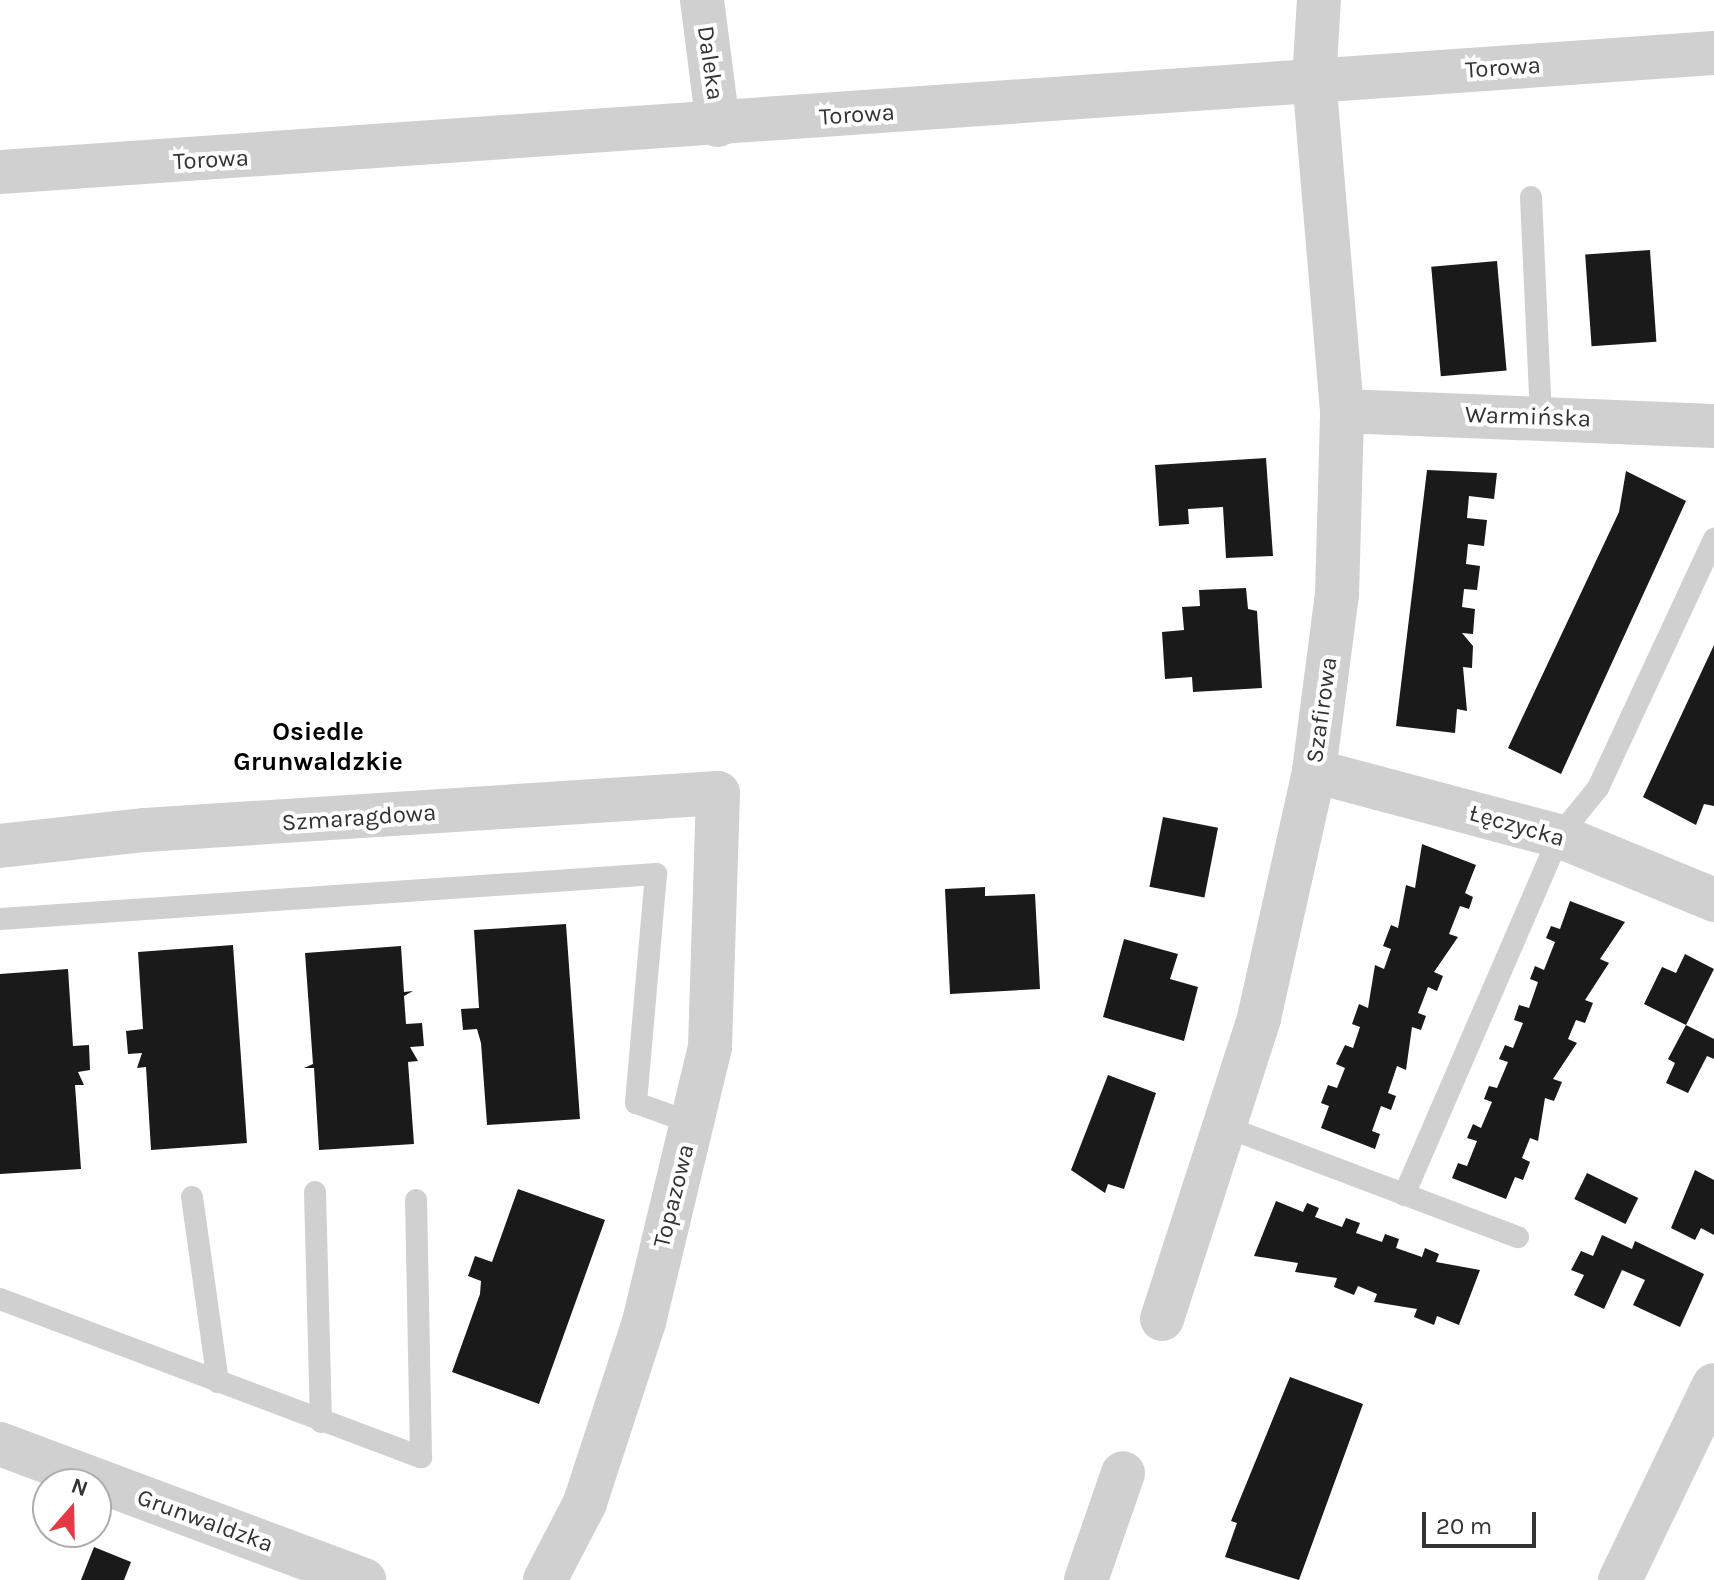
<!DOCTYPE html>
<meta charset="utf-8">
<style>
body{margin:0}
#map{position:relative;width:1714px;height:1580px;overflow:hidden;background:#fff;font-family:Karla,sans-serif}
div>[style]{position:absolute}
.building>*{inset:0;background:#1a1a1a;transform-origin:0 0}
.service>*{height:22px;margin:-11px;padding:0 11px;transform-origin:11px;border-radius:11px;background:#d0d0d0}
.minor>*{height:44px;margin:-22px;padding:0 22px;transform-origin:22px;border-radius:22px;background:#d0d0d0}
.tertiary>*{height:44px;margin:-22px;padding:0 22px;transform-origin:22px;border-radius:22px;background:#d0d0d0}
span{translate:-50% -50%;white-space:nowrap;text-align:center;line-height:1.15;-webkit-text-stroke:8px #fff;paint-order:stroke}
.street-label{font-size:24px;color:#333}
.neighbourhood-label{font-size:26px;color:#000;font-weight:700}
.north{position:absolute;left:32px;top:1468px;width:80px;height:80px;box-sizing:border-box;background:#fff;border:2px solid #adadad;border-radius:50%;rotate:20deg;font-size:22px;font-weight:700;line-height:32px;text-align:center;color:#333}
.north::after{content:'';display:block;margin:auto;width:28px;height:36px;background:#e63946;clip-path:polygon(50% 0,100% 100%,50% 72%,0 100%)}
.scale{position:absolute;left:1422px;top:1512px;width:114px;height:36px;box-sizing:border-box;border:4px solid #333;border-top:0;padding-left:10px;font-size:24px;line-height:28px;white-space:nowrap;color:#333;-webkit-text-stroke:6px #fff;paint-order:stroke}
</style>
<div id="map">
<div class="building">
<i style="left:1650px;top:250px;width:92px;height:65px;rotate:86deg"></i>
<i style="left:1497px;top:261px;width:110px;height:66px;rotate:85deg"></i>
<i style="clip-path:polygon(1266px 458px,1273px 556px,1226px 558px,1223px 507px,1188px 509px,1189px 524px,1159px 526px,1155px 465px)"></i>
<i style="clip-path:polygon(1427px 470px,1497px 473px,1494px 499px,1469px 496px,1467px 518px,1487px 520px,1484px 546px,1468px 544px,1466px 564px,1480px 566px,1477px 590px,1464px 589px,1462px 607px,1475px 609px,1473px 634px,1462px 633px,1473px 646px,1472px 668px,1463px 667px,1467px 711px,1457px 709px,1455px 733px,1396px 726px)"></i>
<i style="clip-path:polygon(1626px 471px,1686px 501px,1561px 774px,1508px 748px,1619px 512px)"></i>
<i style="clip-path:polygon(1246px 588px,1248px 609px,1257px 611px,1262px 688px,1193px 692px,1192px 677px,1165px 679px,1162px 632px,1184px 630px,1182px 607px,1200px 606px,1199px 590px)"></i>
<i style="clip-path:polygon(1714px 645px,1714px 806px,1704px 804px,1696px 825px,1643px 797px)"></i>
<i style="left:1163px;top:817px;width:56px;height:71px;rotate:11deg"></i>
<i style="clip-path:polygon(1422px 844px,1476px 865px,1465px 893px,1473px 897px,1469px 909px,1460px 906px,1449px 934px,1458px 937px,1434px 972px,1443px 976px,1437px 991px,1428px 987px,1418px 1013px,1426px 1016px,1421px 1030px,1412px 1027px,1406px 1070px,1397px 1066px,1388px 1093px,1396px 1096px,1391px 1110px,1381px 1106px,1372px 1131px,1380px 1134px,1375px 1149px,1321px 1128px,1329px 1106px,1321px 1103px,1328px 1085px,1337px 1088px,1345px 1068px,1336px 1064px,1345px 1045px,1353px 1048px,1360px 1027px,1352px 1024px,1359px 1004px,1368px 1008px,1375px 965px,1384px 969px,1391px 949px,1383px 946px,1391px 925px,1398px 928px,1406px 885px,1415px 888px)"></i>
<i style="clip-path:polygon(985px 887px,985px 896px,1035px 894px,1040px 989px,950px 994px,945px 889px)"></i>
<i style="clip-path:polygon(1570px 901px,1625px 922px,1600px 959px,1609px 963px,1585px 1000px,1593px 1003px,1585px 1023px,1576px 1020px,1568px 1039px,1577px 1043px,1553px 1079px,1562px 1082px,1554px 1101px,1545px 1098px,1538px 1141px,1530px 1138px,1522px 1158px,1530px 1162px,1523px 1180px,1515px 1177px,1506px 1199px,1452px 1178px,1458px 1163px,1467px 1166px,1477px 1141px,1467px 1138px,1473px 1124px,1481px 1128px,1492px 1102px,1484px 1099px,1489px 1086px,1497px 1088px,1508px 1062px,1499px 1059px,1505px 1045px,1513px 1048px,1523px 1023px,1514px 1020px,1519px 1005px,1529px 1008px,1538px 982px,1530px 979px,1535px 966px,1544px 970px,1555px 942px,1546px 938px,1551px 926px,1560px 929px)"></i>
<i style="clip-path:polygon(566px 924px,580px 1119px,487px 1125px,481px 1043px,477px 1029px,463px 1030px,461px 1009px,479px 1008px,474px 930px)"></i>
<i style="clip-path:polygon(1124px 939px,1178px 954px,1170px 979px,1198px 987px,1184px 1041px,1103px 1017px)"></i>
<i style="clip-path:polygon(233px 945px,247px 1143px,151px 1150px,146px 1067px,137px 1068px,142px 1053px,128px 1054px,126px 1031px,143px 1029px,138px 952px)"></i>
<i style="clip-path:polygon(401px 946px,404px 992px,413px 991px,404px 996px,406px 1024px,422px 1023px,424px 1046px,410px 1047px,418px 1061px,408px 1062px,414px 1144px,319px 1150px,314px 1068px,304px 1068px,313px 1064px,305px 953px)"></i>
<i style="clip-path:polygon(1685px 954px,1714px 969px,1686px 1025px,1644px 1004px,1662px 967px,1676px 973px)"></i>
<i style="clip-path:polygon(68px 969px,73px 1046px,89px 1045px,90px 1070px,78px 1072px,84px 1085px,75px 1085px,81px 1169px,0 1174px,0 974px)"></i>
<i style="clip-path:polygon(1686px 1025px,1714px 1039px,1714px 1059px,1707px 1056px,1688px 1093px,1666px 1083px,1675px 1063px,1668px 1059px)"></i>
<i style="clip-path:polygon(1108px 1075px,1156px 1093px,1124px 1189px,1108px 1184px,1105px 1193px,1071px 1170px)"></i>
<i style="clip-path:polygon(1695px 1170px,1714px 1180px,1714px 1235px,1701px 1228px,1695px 1240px,1671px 1228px)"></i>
<i style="left:1587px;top:1173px;width:57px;height:29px;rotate:26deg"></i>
<i style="clip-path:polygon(518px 1189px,605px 1220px,539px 1404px,452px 1372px,480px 1294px,481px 1281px,468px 1276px,475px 1256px,492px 1262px)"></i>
<i style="clip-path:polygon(1276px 1201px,1303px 1212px,1307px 1203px,1319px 1208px,1315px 1217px,1342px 1227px,1346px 1218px,1360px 1223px,1356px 1233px,1382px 1242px,1385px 1234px,1399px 1239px,1396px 1248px,1422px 1257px,1425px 1248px,1439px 1254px,1436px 1262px,1480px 1270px,1459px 1325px,1437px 1316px,1434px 1325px,1414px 1317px,1417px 1309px,1374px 1302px,1377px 1294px,1358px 1286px,1354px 1295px,1334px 1287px,1337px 1278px,1295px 1272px,1298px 1263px,1254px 1256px)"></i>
<i style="clip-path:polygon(1602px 1235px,1632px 1249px,1635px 1241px,1704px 1274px,1680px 1327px,1633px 1305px,1645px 1280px,1622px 1270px,1604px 1309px,1574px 1295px,1584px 1275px,1571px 1270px,1581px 1251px,1593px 1256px)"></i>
<i style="clip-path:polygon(1290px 1377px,1363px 1404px,1299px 1580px,1225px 1557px,1237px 1523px,1231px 1521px)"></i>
<i style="clip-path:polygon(94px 1547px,131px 1562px,124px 1580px,81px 1580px)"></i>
</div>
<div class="service">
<i style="left:1531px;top:197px;width:220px;rotate:87.4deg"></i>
<i style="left:0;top:919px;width:658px;rotate:-3.92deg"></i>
<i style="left:656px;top:874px;width:230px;rotate:95deg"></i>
<i style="left:636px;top:1103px;width:59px;rotate:19.7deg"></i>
<i style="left:1229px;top:1128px;width:309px;rotate:20.7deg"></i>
<i style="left:315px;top:1192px;width:230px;rotate:88.5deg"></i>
<i style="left:1404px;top:1195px;width:391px;rotate:-66.6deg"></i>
<i style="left:1559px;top:836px;width:62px;rotate:-50.9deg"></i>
<i style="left:1598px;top:788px;width:275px;rotate:-65deg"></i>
<i style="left:192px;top:1197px;width:187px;rotate:82deg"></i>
<i style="left:0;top:1299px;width:450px;rotate:20.6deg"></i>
<i style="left:421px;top:1457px;width:257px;rotate:-91.1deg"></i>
</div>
<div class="minor">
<i style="left:702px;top:0;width:126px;rotate:82.7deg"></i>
<i style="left:1342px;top:411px;width:372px;rotate:2.3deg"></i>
<i style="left:1314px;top:771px;width:253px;rotate:14.9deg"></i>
<i style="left:1559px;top:836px;width:168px;rotate:22.4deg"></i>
<i style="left:0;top:846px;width:146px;rotate:-6.3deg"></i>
<i style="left:145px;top:830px;width:574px;rotate:-3.69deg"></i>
<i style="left:718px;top:793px;width:254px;rotate:91.8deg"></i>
<i style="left:710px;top:1047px;width:283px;rotate:103.5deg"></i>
<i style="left:644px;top:1322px;width:190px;rotate:108.1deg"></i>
<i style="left:585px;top:1503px;width:87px;rotate:117.5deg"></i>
<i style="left:1162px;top:1319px;width:316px;rotate:-72.1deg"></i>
<i style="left:1259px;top:1018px;width:253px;rotate:-77.4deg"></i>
<i style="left:1314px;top:771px;width:177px;rotate:-82.6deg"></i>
<i style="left:1337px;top:595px;width:184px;rotate:-88.4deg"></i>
<i style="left:1342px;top:411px;width:331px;rotate:-94.8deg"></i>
<i style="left:1314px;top:81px;width:81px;rotate:-86.5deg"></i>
<i style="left:0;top:1444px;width:389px;rotate:20.5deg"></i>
<i style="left:1086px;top:1580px;width:113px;rotate:-70.9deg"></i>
<i style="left:1620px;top:1580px;width:216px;rotate:-64.3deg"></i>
</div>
<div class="tertiary">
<i style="left:0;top:172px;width:1718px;rotate:-3.97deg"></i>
</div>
<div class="street-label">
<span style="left:710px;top:63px;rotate:82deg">Daleka</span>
<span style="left:1503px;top:68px;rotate:-4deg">Torowa</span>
<span style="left:857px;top:115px;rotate:-4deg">Torowa</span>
<span style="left:211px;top:160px;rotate:-3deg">Torowa</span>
<span style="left:1528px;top:417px;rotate:2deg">Warmińska</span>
<span style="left:1322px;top:710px;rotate:-82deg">Szafirowa</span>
<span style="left:359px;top:818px;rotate:-4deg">Szmaragdowa</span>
<span style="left:1517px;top:826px;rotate:16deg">Łęczycka</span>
<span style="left:674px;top:1196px;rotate:-76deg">Topazowa</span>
<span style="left:205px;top:1521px;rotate:20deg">Grunwaldzka</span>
</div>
<div class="neighbourhood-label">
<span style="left:318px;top:747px">Osiedle<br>Grunwaldzkie</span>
</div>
<div class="north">N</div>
<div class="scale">20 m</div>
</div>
